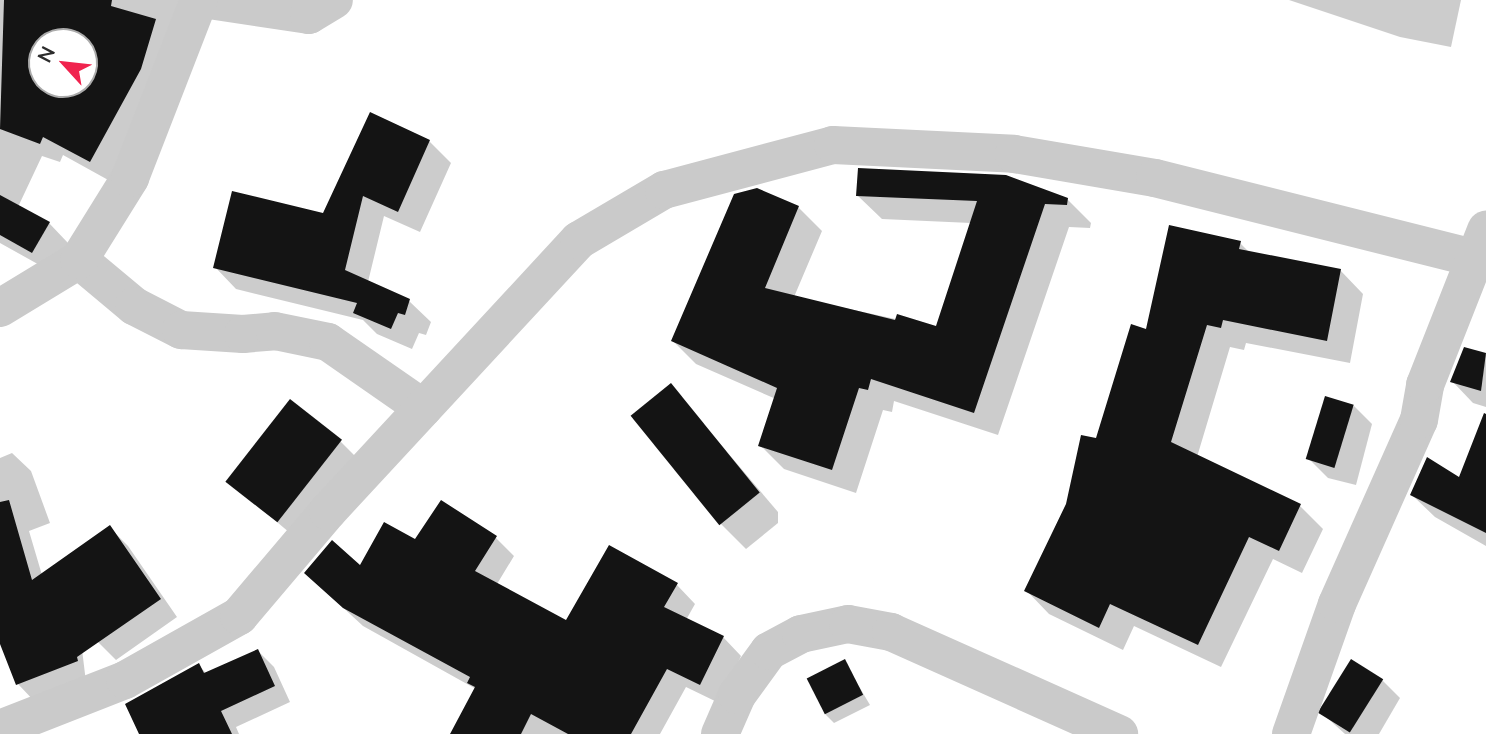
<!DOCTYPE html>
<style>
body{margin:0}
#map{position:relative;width:1486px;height:734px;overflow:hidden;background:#fff;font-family:Lato,sans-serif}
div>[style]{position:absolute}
.shadow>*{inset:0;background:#0003}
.building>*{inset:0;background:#141414;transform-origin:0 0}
.minor>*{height:38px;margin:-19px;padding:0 19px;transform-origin:19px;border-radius:19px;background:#cacaca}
span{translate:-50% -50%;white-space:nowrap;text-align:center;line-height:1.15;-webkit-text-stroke:7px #fff;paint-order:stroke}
.north{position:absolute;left:28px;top:28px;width:70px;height:70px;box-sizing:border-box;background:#fff;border:2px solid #ababab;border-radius:50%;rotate:297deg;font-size:19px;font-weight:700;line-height:28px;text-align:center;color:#2d2d2d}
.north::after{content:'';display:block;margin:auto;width:24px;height:32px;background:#f0234e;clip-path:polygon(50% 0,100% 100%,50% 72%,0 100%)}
</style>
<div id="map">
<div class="shadow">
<i style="clip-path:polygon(evenodd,0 0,192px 0,110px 181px,63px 155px,60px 162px,42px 156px,18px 207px,49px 223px,68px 243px,52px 272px,0 243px,0 0,42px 42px,84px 42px,84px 84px,42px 84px,42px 42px)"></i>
<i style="clip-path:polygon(1289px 0,1461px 0,1451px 47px,1400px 37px)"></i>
<i style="clip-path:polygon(429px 141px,451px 163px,420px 232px,384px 216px,368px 282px,409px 301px,431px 322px,426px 335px,419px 333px,412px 349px,377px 334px,363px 320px,236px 289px,215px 267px,324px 215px)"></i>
<i style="clip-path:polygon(858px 196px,1067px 199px,1091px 223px,1090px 228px,1069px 227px,998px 435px,894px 401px,892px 412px,883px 410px,856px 493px,784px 469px,760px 445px,776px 399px,696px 364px,673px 341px,798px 207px,822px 231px,794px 297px,937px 328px,971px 223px,882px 219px)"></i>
<i style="clip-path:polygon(1240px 243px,1251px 254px,1340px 270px,1363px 294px,1350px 363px,1246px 343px,1244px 350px,1230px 347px,1197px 457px,1300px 506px,1323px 529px,1302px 573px,1273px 559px,1221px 667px,1134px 626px,1123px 650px,1049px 614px,1026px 590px,1147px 331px)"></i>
<i style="clip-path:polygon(1465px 349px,1486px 355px,1486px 407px,1473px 403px,1452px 381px)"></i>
<i style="clip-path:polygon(671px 386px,778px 512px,778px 523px,746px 549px,721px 524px)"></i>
<i style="clip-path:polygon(1354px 406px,1372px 424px,1356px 485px,1328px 478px,1310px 460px)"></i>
<i style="clip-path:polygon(1486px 439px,1486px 546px,1435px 517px,1412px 495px,1460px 479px)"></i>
<i style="clip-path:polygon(340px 441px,358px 459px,296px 538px,228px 481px)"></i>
<i style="clip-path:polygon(12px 453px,31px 471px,50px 523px,29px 531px,42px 575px,110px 528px,128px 546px,177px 617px,116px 660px,98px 642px,75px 592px,86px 682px,36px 703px,18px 684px,0 639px,0 458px)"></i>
<i style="clip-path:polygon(496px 538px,514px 556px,497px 584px,567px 622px,677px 585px,695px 604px,686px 620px,723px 637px,741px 656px,719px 703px,686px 687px,660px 734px,454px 734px,476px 689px,363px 626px,325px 591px,416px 541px)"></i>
<i style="clip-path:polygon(258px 651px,274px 667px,290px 702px,236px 727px,239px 734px,141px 734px,199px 666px,207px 674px)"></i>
<i style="clip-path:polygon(844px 661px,870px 705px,834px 723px,825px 714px)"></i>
<i style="clip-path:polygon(1382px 680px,1400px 698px,1379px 734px,1345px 734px,1323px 714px)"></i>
</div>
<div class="building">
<i style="clip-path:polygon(evenodd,4px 0,112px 0,111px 6px,156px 19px,141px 69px,90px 162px,43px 137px,40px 144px,0 129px,4px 0,42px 42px,84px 42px,84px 84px,42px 84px,42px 42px)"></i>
<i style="clip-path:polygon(370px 112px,430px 140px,398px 212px,363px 196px,345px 270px,410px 299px,405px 315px,398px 313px,391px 329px,353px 313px,357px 303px,213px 268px,232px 191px,323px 213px)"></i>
<i style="clip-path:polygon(858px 168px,1006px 175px,1068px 198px,1067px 205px,1045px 204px,974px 413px,871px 379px,868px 390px,859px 388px,832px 470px,758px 446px,777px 388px,671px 341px,734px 194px,757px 188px,799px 206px,765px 288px,895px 320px,897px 314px,936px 326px,977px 201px,856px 196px)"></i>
<i style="clip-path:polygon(0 195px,50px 222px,32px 253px,0 235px)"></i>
<i style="clip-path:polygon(1169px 225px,1241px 241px,1239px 249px,1341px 269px,1327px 341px,1223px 320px,1221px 328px,1207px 325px,1171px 442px,1301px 504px,1279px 551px,1249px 537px,1198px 645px,1110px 604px,1099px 628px,1024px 591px,1066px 504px,1081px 435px,1096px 438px,1131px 324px,1146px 329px)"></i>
<i style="clip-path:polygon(1464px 347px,1486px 353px,1481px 391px,1450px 382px)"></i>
<i style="left:671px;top:383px;width:141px;height:52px;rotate:51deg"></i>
<i style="left:1325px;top:396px;width:30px;height:66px;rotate:17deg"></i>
<i style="left:290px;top:399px;width:66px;height:105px;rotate:38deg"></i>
<i style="clip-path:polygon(1484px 413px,1486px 414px,1486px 533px,1410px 495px,1427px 457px,1459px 477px)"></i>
<i style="clip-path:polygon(9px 500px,32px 580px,110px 525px,161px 599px,77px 657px,78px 661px,16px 685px,0 644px,0 502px)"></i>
<i style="clip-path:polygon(441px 500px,497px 536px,475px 571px,566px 620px,609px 545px,678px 583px,664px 607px,724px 636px,700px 685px,667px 669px,631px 734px,568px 734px,531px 714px,521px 734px,450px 734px,475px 687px,467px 683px,470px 677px,343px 608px,304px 573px,332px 540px,360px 565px,384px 522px,415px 539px)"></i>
<i style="clip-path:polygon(258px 649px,275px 686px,221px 711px,232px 734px,139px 734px,125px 704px,199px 663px,204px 673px)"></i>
<i style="left:845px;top:659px;width:40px;height:43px;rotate:63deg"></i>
<i style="left:1351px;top:659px;width:38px;height:63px;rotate:32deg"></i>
</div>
<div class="minor">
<i style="left:209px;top:0;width:101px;rotate:8.5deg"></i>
<i style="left:309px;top:15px;width:29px;rotate:-31deg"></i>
<i style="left:79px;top:260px;width:72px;rotate:39.9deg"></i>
<i style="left:134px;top:306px;width:53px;rotate:27.1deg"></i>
<i style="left:181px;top:330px;width:62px;rotate:3.7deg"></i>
<i style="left:243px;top:334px;width:32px;rotate:-5deg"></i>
<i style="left:275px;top:331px;width:54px;rotate:11.7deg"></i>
<i style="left:328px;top:342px;width:116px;rotate:34.8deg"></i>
<i style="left:0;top:308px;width:92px;rotate:-31.3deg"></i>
<i style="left:79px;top:260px;width:97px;rotate:-58.1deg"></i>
<i style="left:130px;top:178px;width:191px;rotate:-68.8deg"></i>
<i style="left:0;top:729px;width:134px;rotate:-21.4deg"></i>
<i style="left:125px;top:680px;width:131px;rotate:-29.3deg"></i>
<i style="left:239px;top:616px;width:138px;rotate:-49.7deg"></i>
<i style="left:328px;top:511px;width:369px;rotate:-47.2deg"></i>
<i style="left:579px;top:240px;width:99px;rotate:-30.5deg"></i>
<i style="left:664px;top:190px;width:175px;rotate:-14.9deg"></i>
<i style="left:833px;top:145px;width:181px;rotate:2.8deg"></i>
<i style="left:1014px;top:154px;width:143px;rotate:9.7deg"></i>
<i style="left:1155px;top:178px;width:329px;rotate:14.1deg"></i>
<i style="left:720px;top:734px;width:43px;rotate:-66.4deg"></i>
<i style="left:737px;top:695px;width:54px;rotate:-54deg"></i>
<i style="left:769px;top:651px;width:36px;rotate:-28deg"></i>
<i style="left:801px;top:634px;width:48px;rotate:-12deg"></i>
<i style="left:848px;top:624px;width:44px;rotate:10.5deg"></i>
<i style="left:891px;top:632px;width:250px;rotate:24.1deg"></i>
<i style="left:1291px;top:734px;width:138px;rotate:-70.5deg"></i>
<i style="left:1337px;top:604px;width:201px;rotate:-66deg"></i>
<i style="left:1419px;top:420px;width:36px;rotate:-80deg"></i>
<i style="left:1425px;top:385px;width:167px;rotate:-68.5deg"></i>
</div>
<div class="north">N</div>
</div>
